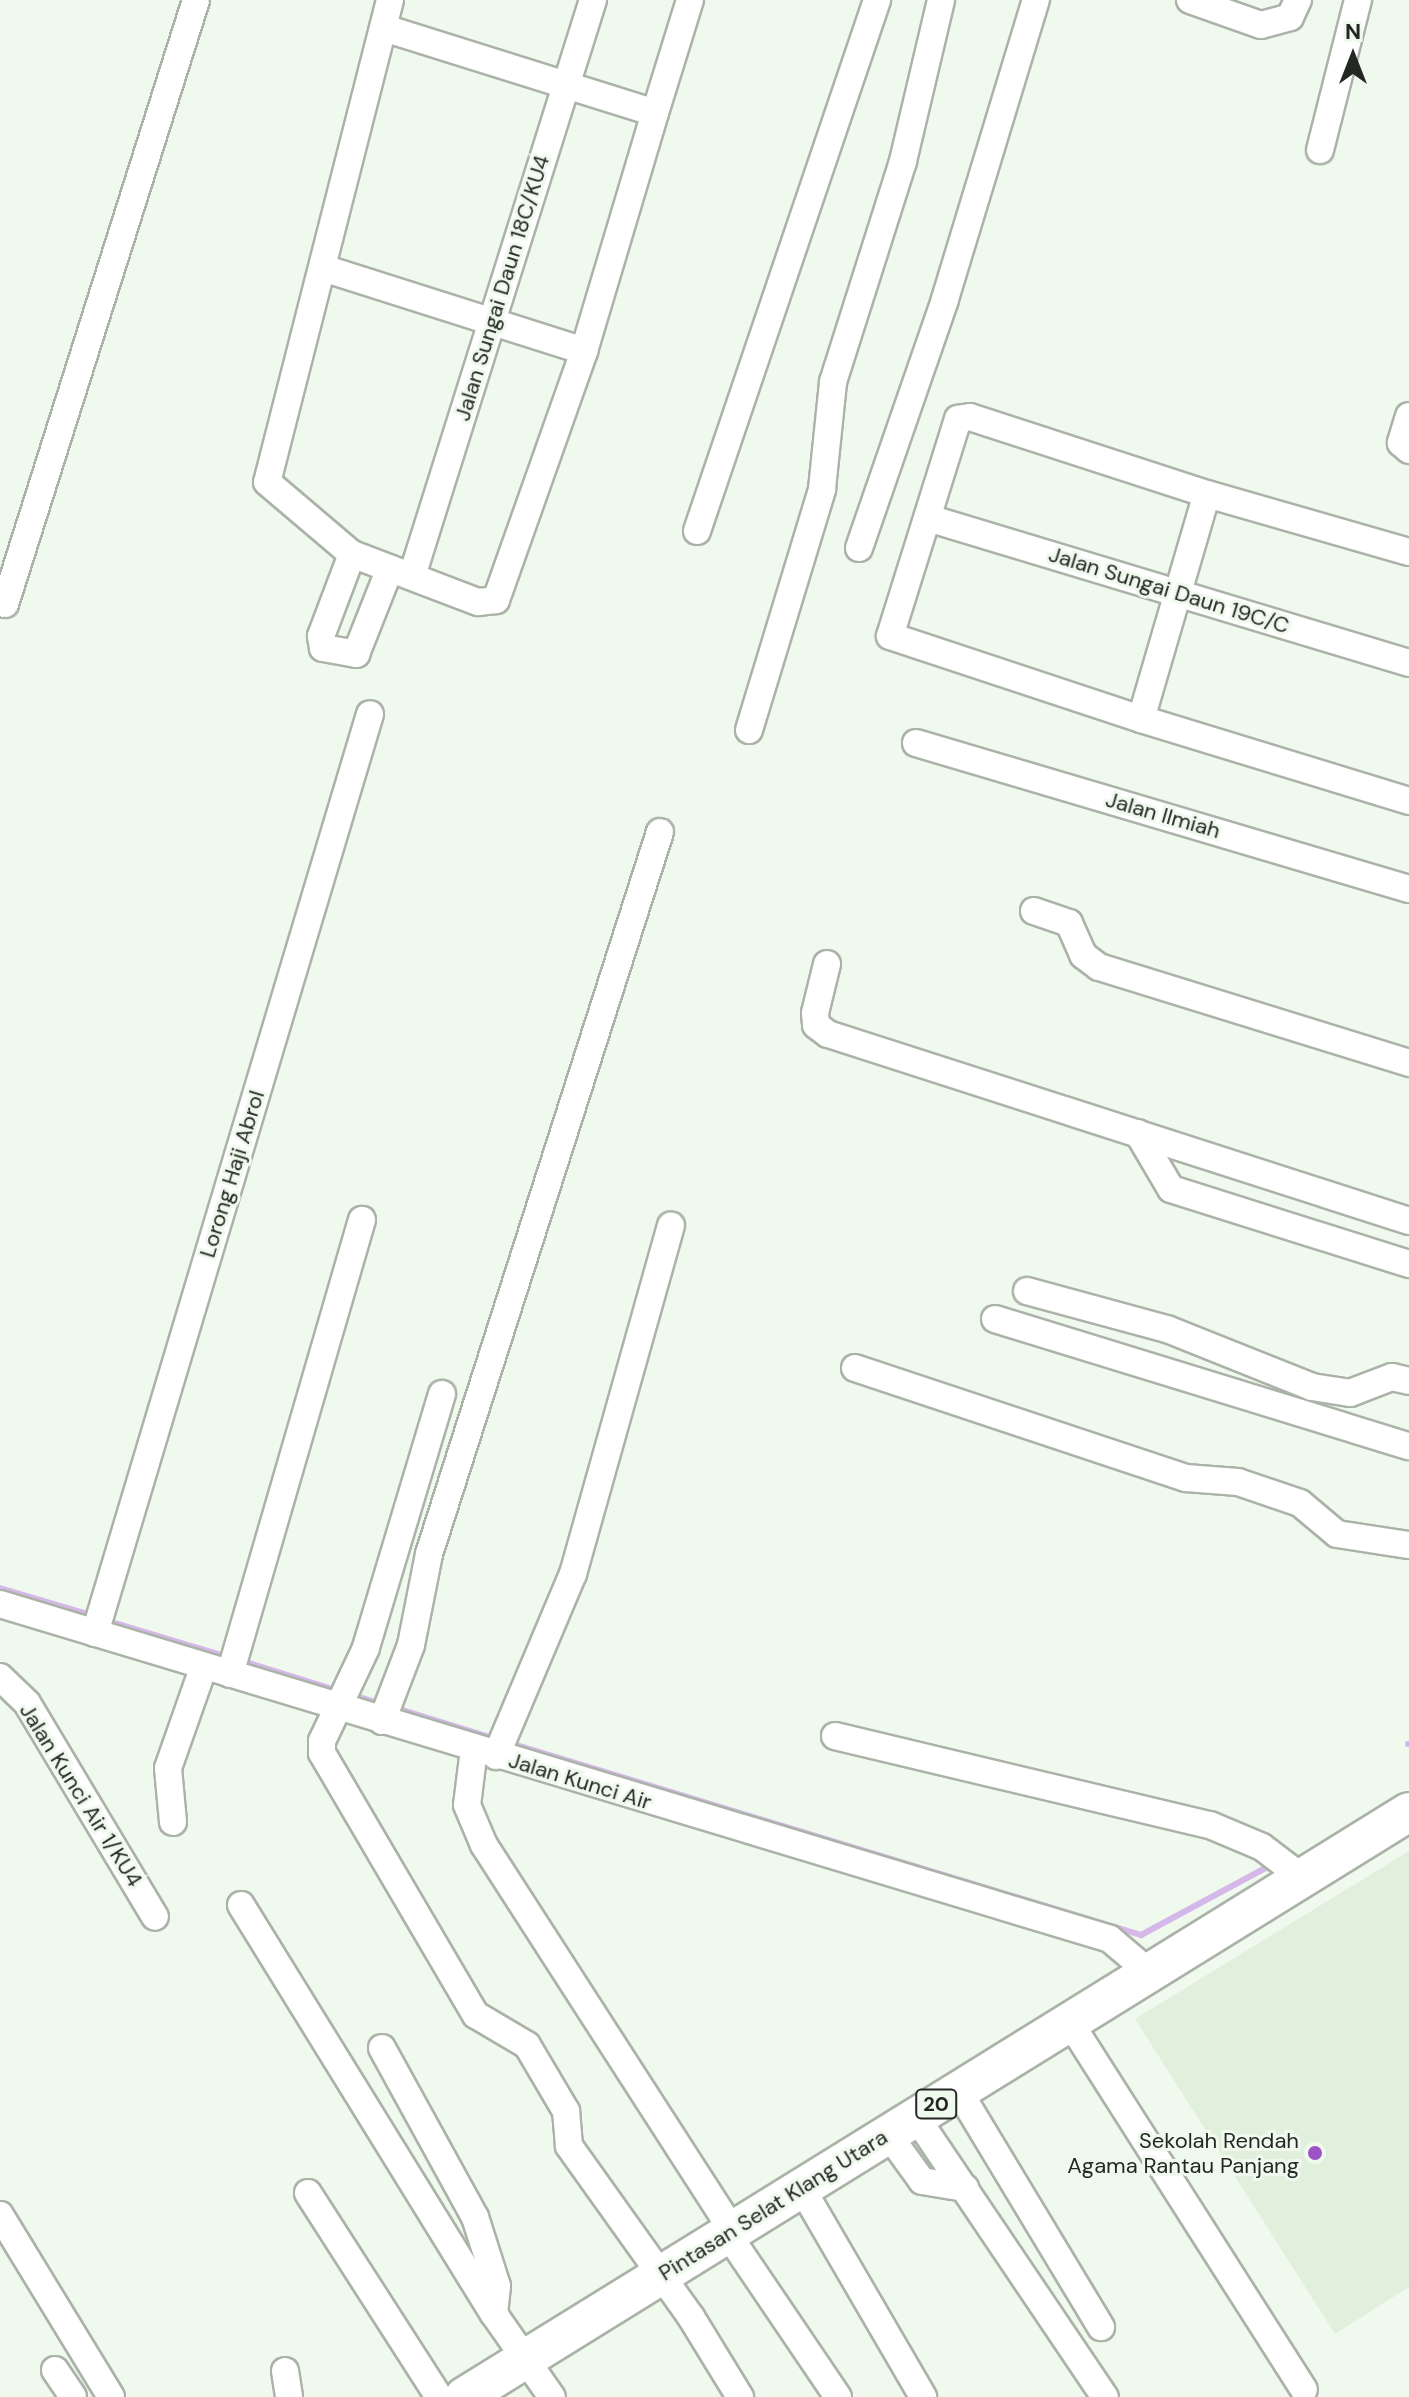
<!DOCTYPE html>
<style>
body{margin:0}
#map{position:relative;width:1409px;height:2397px;overflow:hidden;background:#f0f9ed;font-family:"DM Sans",sans-serif}
div>[style]{position:absolute}
.built>*{inset:0;background:#e1efdd}
.stream>*{height:6px;margin:-3px;padding:0 3px;transform-origin:3px;border-radius:3px;background:#d5b8e9}
.roads{filter:drop-shadow(2px 0 #abb3a8) drop-shadow(-2px 0 #abb3a8) drop-shadow(0 2px #abb3a8) drop-shadow(0 -2px #abb3a8)}
.minor>*{height:26px;margin:-13px;padding:0 13px;transform-origin:13px;border-radius:13px;background:#fff}
.highway>*{height:38px;margin:-19px;padding:0 19px;transform-origin:19px;border-radius:19px;background:#fff}
.dots>*{width:22px;height:22px;translate:-50% -50%;box-sizing:border-box;border:4px solid #f0f9ed;border-radius:50%}
span{translate:-50% -50%;white-space:nowrap;text-align:center;line-height:1.15;-webkit-text-stroke:6px #f0f9ed;paint-order:stroke}
.shield-label span{padding:2px 6px;background:#f0f9ed;border:2px solid;border-radius:6px;-webkit-text-stroke-width:0}
.shield-label{font-size:20px;color:#242723;font-weight:700}
.street-label{font-size:22px;color:#242723}
.poi-label{font-size:22px;color:#242723}
.right{translate:-100% -50%;text-align:right}
.north{position:absolute;left:1313px;top:16px;width:80px;height:80px;-webkit-text-stroke:6px #f0f9ed;paint-order:stroke;rotate:0deg;font-size:22px;font-weight:700;line-height:32px;text-align:center;color:#242723}
.north::after{content:'';display:block;margin:auto;width:28px;height:36px;background:#242723;clip-path:polygon(50% 0,100% 100%,50% 72%,0 100%)}
</style>
<div id="map">
<div class="built">
<i style="clip-path:polygon(1409px 1851px,1409px 2287px,1335px 2334px,1135px 2019px)"></i>
</div>
<div class="stream">
<i style="left:0;top:1588px;width:98px;rotate:16.6deg"></i>
<i style="left:105px;top:1620px;width:128px;rotate:16.7deg"></i>
<i style="left:239px;top:1660px;width:105px;rotate:17.2deg"></i>
<i style="left:350px;top:1694px;width:33px;rotate:18deg"></i>
<i style="left:396px;top:1708px;width:105px;rotate:17.2deg"></i>
<i style="left:510px;top:1743px;width:660px;rotate:16.92deg"></i>
<i style="left:1141px;top:1935px;width:145px;rotate:-28.3deg"></i>
<i style="left:1408px;top:1744px;width:1px"></i>
</div>
<div class="roads">
<div class="minor">
<i style="left:390px;top:0;width:497px;rotate:104.3deg"></i>
<i style="left:267px;top:482px;width:111px;rotate:40.3deg"></i>
<i style="left:352px;top:554px;width:135px;rotate:20.9deg"></i>
<i style="left:478px;top:602px;width:18px;rotate:-6deg"></i>
<i style="left:496px;top:600px;width:264px;rotate:-70.5deg"></i>
<i style="left:1190px;top:0;width:75px;rotate:19.4deg"></i>
<i style="left:1261px;top:25px;width:30px;rotate:-15deg"></i>
<i style="left:1290px;top:17px;width:19px;rotate:-65deg"></i>
<i style="left:384px;top:28px;width:284px;rotate:17.4deg"></i>
<i style="left:655px;top:113px;width:118px;rotate:-72.8deg"></i>
<i style="left:1320px;top:150px;width:155px;rotate:-75.8deg"></i>
<i style="left:323px;top:268px;width:274px;rotate:17.6deg"></i>
<i style="left:584px;top:351px;width:248px;rotate:-73.4deg"></i>
<i style="left:1409px;top:416px;width:28px;rotate:107deg"></i>
<i style="left:1401px;top:443px;width:11px;rotate:41deg"></i>
<i style="left:1207px;top:494px;width:210px;rotate:16deg"></i>
<i style="left:928px;top:518px;width:502px;rotate:16.78deg"></i>
<i style="left:697px;top:531px;width:561px;rotate:-71.27deg"></i>
<i style="left:859px;top:548px;width:263px;rotate:-70.9deg"></i>
<i style="left:945px;top:299px;width:313px;rotate:-73.1deg"></i>
<i style="left:352px;top:554px;width:88px;rotate:110.7deg"></i>
<i style="left:321px;top:636px;width:12px;rotate:81deg"></i>
<i style="left:323px;top:648px;width:34px;rotate:10deg"></i>
<i style="left:356px;top:654px;width:92px;rotate:-68.4deg"></i>
<i style="left:412px;top:576px;width:604px;rotate:-72.56deg"></i>
<i style="left:5px;top:604px;width:633px;rotate:-72.45deg"></i>
<i style="left:1141px;top:719px;width:234px;rotate:-73.7deg"></i>
<i style="left:1207px;top:494px;width:249px;rotate:-162deg"></i>
<i style="left:970px;top:417px;width:12px;rotate:171deg"></i>
<i style="left:958px;top:419px;width:227px;rotate:107.4deg"></i>
<i style="left:890px;top:636px;width:264px;rotate:18.3deg"></i>
<i style="left:1141px;top:719px;width:280px;rotate:17deg"></i>
<i style="left:749px;top:730px;width:252px;rotate:-73.1deg"></i>
<i style="left:822px;top:489px;width:108px;rotate:-84.1deg"></i>
<i style="left:833px;top:382px;width:232px;rotate:-72.4deg"></i>
<i style="left:903px;top:161px;width:165px;rotate:-76.7deg"></i>
<i style="left:916px;top:743px;width:514px;rotate:16.5deg"></i>
<i style="left:1034px;top:911px;width:37px;rotate:19deg"></i>
<i style="left:1069px;top:923px;width:35px;rotate:66deg"></i>
<i style="left:1083px;top:955px;width:20px;rotate:37deg"></i>
<i style="left:1099px;top:967px;width:325px;rotate:17.2deg"></i>
<i style="left:827px;top:964px;width:50px;rotate:103.8deg"></i>
<i style="left:815px;top:1013px;width:12px;rotate:85deg"></i>
<i style="left:816px;top:1025px;width:15px;rotate:37deg"></i>
<i style="left:828px;top:1034px;width:610px;rotate:17.84deg"></i>
<i style="left:1138px;top:1133px;width:65px;rotate:59.5deg"></i>
<i style="left:1171px;top:1189px;width:250px;rotate:17.5deg"></i>
<i style="left:1027px;top:1291px;width:145px;rotate:15.2deg"></i>
<i style="left:1167px;top:1329px;width:156px;rotate:21.8deg"></i>
<i style="left:1312px;top:1387px;width:38px;rotate:9deg"></i>
<i style="left:1350px;top:1393px;width:45px;rotate:-20.9deg"></i>
<i style="left:1392px;top:1377px;width:17px;rotate:13deg"></i>
<i style="left:995px;top:1319px;width:433px;rotate:17.1deg"></i>
<i style="left:855px;top:1368px;width:349px;rotate:18.4deg"></i>
<i style="left:1186px;top:1478px;width:52px;rotate:4.4deg"></i>
<i style="left:1238px;top:1482px;width:65px;rotate:18.7deg"></i>
<i style="left:1300px;top:1503px;width:48px;rotate:40deg"></i>
<i style="left:1337px;top:1534px;width:73px;rotate:8.7deg"></i>
<i style="left:442px;top:1394px;width:265px;rotate:106.7deg"></i>
<i style="left:366px;top:1648px;width:103px;rotate:115.3deg"></i>
<i style="left:322px;top:1741px;width:12px;rotate:90deg"></i>
<i style="left:322px;top:1753px;width:304px;rotate:59.6deg"></i>
<i style="left:476px;top:2015px;width:59px;rotate:30.5deg"></i>
<i style="left:527px;top:2045px;width:77px;rotate:59.4deg"></i>
<i style="left:566px;top:2111px;width:35px;rotate:85deg"></i>
<i style="left:569px;top:2146px;width:210px;rotate:54.5deg"></i>
<i style="left:691px;top:2317px;width:94px;rotate:58.5deg"></i>
<i style="left:0;top:1604px;width:1159px;rotate:16.79deg"></i>
<i style="left:1110px;top:1939px;width:52px;rotate:40.4deg"></i>
<i style="left:95px;top:1633px;width:959px;rotate:-73.34deg"></i>
<i style="left:230px;top:1674px;width:473px;rotate:-73.8deg"></i>
<i style="left:0;top:1677px;width:37px;rotate:44deg"></i>
<i style="left:27px;top:1703px;width:249px;rotate:59.1deg"></i>
<i style="left:382px;top:1721px;width:81px;rotate:-69.1deg"></i>
<i style="left:411px;top:1645px;width:93px;rotate:-78.8deg"></i>
<i style="left:429px;top:1554px;width:758px;rotate:-72.26deg"></i>
<i style="left:835px;top:1736px;width:385px;rotate:13.4deg"></i>
<i style="left:1210px;top:1825px;width:56px;rotate:22.9deg"></i>
<i style="left:1262px;top:1847px;width:53px;rotate:37.3deg"></i>
<i style="left:474px;top:1749px;width:56px;rotate:97.1deg"></i>
<i style="left:467px;top:1805px;width:43px;rotate:67deg"></i>
<i style="left:484px;top:1845px;width:458px;rotate:57.2deg"></i>
<i style="left:496px;top:1756px;width:198px;rotate:-67.1deg"></i>
<i style="left:573px;top:1574px;width:362px;rotate:-74.3deg"></i>
<i style="left:173px;top:1822px;width:54px;rotate:-95.3deg"></i>
<i style="left:168px;top:1768px;width:108px;rotate:-70.6deg"></i>
<i style="left:241px;top:1905px;width:481px;rotate:58.3deg"></i>
<i style="left:494px;top:2314px;width:101px;rotate:55.1deg"></i>
<i style="left:1069px;top:2021px;width:437px;rotate:57.5deg"></i>
<i style="left:382px;top:2048px;width:193px;rotate:61.2deg"></i>
<i style="left:475px;top:2217px;width:72px;rotate:72.3deg"></i>
<i style="left:497px;top:2286px;width:28px;rotate:96deg"></i>
<i style="left:958px;top:2090px;width:277px;rotate:58.9deg"></i>
<i style="left:916px;top:2117px;width:338px;rotate:56deg"></i>
<i style="left:888px;top:2134px;width:58px;rotate:54.1deg"></i>
<i style="left:922px;top:2181px;width:44px;rotate:9.2deg"></i>
<i style="left:801px;top:2187px;width:243px;rotate:59.8deg"></i>
<i style="left:308px;top:2193px;width:242px;rotate:57.3deg"></i>
<i style="left:0;top:2215px;width:213px;rotate:58.6deg"></i>
<i style="left:727px;top:2233px;width:198px;rotate:55.9deg"></i>
<i style="left:55px;top:2370px;width:32px;rotate:56deg"></i>
<i style="left:285px;top:2371px;width:26px;rotate:81deg"></i>
</div>
<div class="highway">
<i style="left:464px;top:2397px;width:1111px;rotate:-31.76deg"></i>
</div>
</div>
<div class="dots">
<i style="left:1315px;top:2153px;background:#9b53c6"></i>
</div>
<div class="shield-label">
<span style="left:936px;top:2104px">20</span>
</div>
<div class="street-label">
<span style="left:502px;top:288px;rotate:-73deg">Jalan Sungai Daun 18C/KU4</span>
<span style="left:1169px;top:590px;rotate:17deg">Jalan Sungai Daun 19C/C</span>
<span style="left:1163px;top:815px;rotate:16deg">Jalan Ilmiah</span>
<span style="left:232px;top:1174px;rotate:-73deg">Lorong Haji Abrol</span>
<span style="left:580px;top:1781px;rotate:17deg">Jalan Kunci Air</span>
<span style="left:81px;top:1795px;rotate:58deg">Jalan Kunci Air 1/KU4</span>
<span style="left:773px;top:2205px;rotate:-32deg">Pintasan Selat Klang Utara</span>
</div>
<div class="poi-label">
<span class="right" style="left:1299px;top:2153px">Sekolah Rendah<br>Agama Rantau Panjang</span>
</div>
<div class="north">N</div>
</div>
